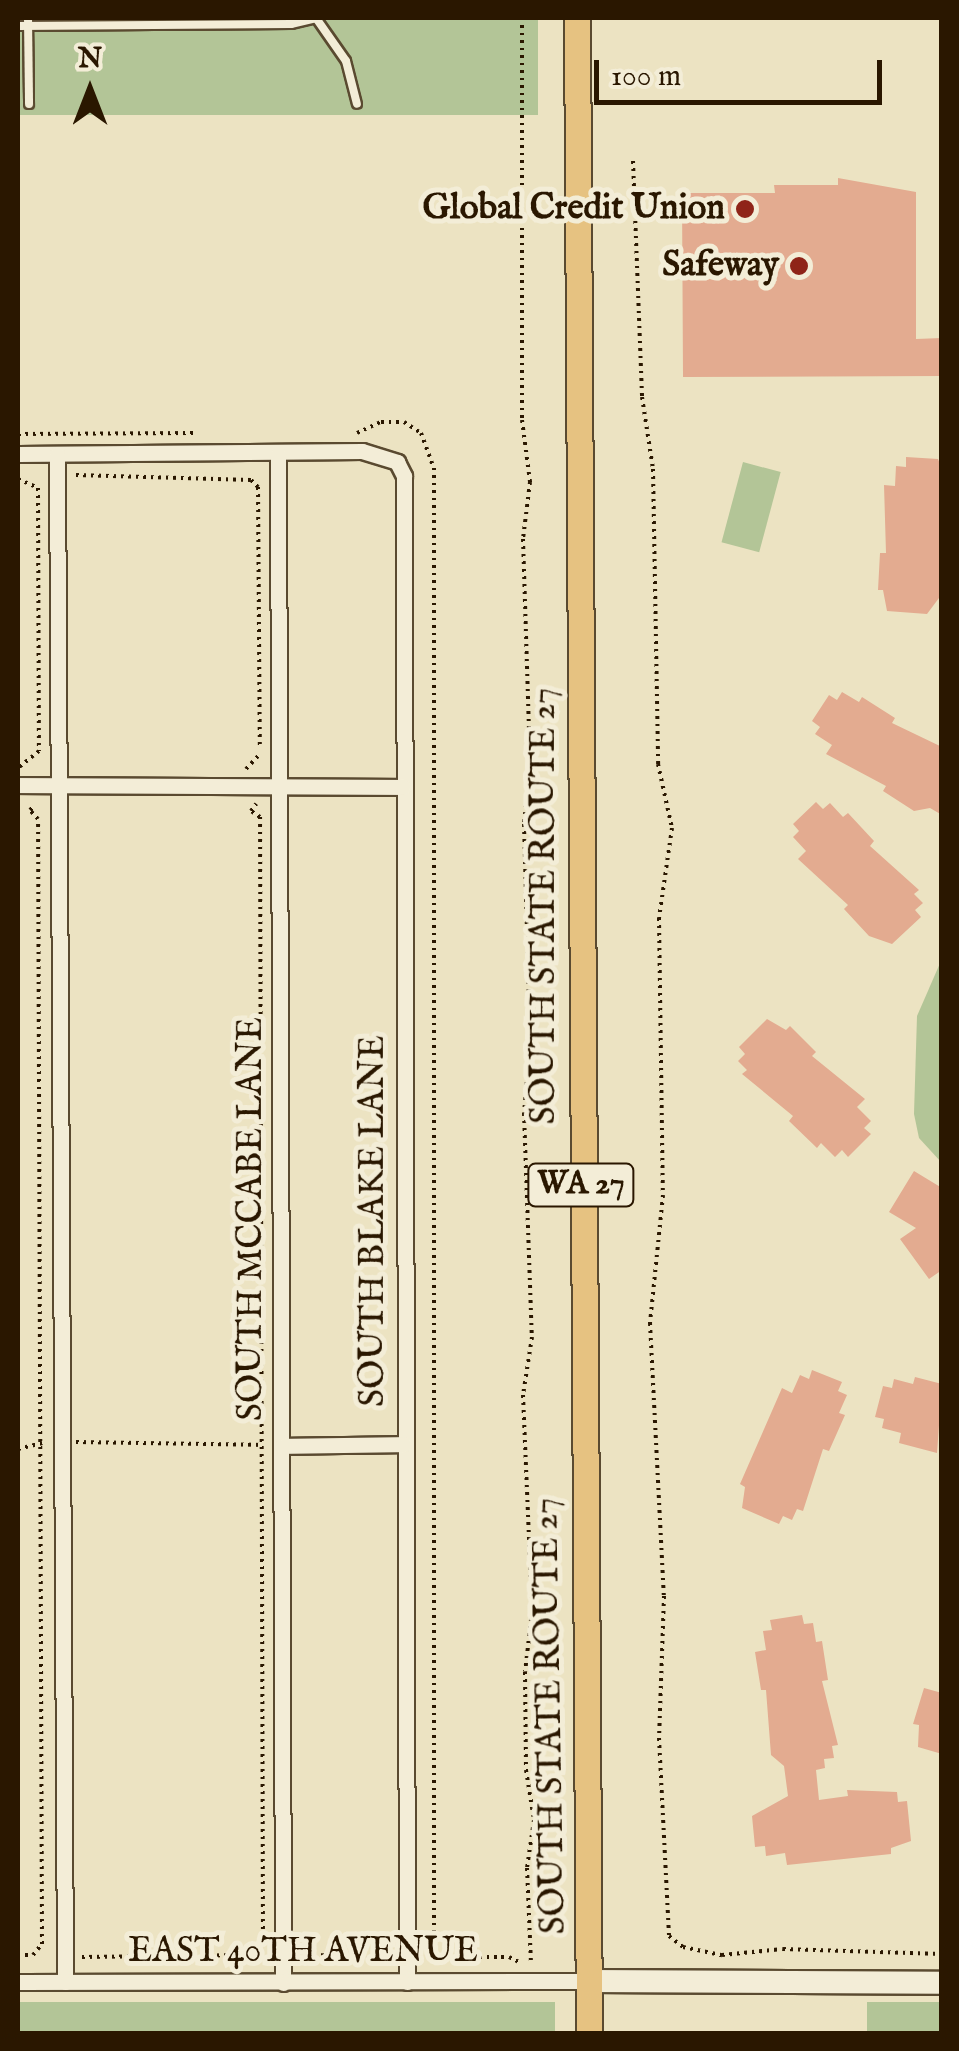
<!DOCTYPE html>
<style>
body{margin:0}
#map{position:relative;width:959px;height:2051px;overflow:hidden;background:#ece3c2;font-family:"IM FELL English",serif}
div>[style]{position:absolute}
.green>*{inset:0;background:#b3c597;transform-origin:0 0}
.building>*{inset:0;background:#e3ab90}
.path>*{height:4px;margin-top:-2px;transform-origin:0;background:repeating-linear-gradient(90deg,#2a1700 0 2.5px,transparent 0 7.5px)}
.roads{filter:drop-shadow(2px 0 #5a4a30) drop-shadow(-2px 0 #5a4a30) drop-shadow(0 2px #5a4a30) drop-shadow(0 -2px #5a4a30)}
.lane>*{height:8px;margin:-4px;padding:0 4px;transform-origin:4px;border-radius:4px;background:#f3edd7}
.street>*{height:15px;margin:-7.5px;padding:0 7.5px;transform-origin:7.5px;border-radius:7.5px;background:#f3edd7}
.secondary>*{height:22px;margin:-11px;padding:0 11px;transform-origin:11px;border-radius:11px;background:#f3edd7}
.primary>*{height:25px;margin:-12.5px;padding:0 12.5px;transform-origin:12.5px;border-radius:12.5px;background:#e6c281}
.dots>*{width:28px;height:28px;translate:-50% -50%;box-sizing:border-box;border:5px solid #f3edd7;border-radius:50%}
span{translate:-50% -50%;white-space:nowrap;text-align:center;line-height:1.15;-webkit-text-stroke:10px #f3edd7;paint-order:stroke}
.shield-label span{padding:2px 8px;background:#f3edd7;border:2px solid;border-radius:8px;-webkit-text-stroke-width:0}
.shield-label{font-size:32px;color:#2a1700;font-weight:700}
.poi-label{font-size:35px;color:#2a1700;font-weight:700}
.right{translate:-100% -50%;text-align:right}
.street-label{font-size:35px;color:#2a1700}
.frame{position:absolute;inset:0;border:20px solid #2a1700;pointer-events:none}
.north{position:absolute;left:40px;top:40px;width:100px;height:100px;-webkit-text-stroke:8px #f3edd7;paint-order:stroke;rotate:0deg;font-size:28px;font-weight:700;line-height:40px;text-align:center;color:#2a1700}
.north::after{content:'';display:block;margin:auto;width:35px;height:45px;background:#2a1700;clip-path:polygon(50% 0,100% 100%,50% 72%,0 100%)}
.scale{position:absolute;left:594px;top:60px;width:288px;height:45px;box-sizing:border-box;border:5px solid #2a1700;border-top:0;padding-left:12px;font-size:30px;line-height:35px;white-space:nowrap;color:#2a1700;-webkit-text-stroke:8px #f3edd7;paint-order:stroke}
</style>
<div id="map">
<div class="green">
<i style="left:18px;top:18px;width:520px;height:97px"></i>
<i style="left:743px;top:462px;width:39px;height:83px;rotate:15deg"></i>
<i style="clip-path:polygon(941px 961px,942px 1162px,941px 1162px,919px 1138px,914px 1114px,917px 1016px)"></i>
<i style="left:18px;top:2002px;width:537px;height:31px"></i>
<i style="left:867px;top:2002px;width:74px;height:31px"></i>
</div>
<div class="building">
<i style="clip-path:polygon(838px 178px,916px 192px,916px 339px,942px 338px,942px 376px,683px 377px,682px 193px,775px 193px,774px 185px,838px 185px)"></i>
<i style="clip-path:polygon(906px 457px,938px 459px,942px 469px,942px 594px,927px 614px,887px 611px,883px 590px,878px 590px,880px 553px,886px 553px,884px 485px,895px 486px,896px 466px,906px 467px)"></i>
<i style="clip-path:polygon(842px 692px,859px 702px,862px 697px,895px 718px,892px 723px,942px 747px,942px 815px,930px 808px,914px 811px,883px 791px,886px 786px,826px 754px,832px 745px,815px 734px,820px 727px,812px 721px,829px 695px,837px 700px)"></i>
<i style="clip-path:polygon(816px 802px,823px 809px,830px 803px,843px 817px,848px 813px,874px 841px,870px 846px,919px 890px,914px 894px,923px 903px,915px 910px,921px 917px,892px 944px,869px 936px,844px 909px,848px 905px,798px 859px,806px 851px,793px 837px,799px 831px,793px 824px)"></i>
<i style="clip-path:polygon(767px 1019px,786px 1030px,790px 1026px,816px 1052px,812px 1056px,865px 1099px,857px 1107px,871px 1121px,864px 1128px,871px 1134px,848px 1157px,842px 1150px,835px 1157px,821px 1143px,817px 1148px,789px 1121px,793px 1116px,742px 1074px,747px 1070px,738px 1061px,745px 1054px,739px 1047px)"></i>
<i style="clip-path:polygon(914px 1171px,942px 1188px,942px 1270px,929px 1279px,900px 1239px,916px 1228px,889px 1212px)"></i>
<i style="clip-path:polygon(812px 1370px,842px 1382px,838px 1391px,847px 1395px,839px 1413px,845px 1415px,829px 1451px,823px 1449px,803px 1511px,797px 1509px,792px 1520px,783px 1516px,779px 1524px,742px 1508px,745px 1487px,740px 1484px,782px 1388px,792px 1393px,800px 1375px,809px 1379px)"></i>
<i style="clip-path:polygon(915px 1377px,942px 1384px,937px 1453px,899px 1443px,901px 1433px,882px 1428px,884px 1419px,875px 1417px,883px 1386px,892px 1388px,894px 1379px,913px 1384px)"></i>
<i style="clip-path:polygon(802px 1615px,804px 1624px,813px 1623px,816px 1642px,822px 1641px,828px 1680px,822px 1681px,838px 1745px,832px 1746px,834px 1758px,824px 1759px,825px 1768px,816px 1770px,819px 1800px,848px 1796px,847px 1790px,897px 1792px,898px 1802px,907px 1801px,911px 1841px,891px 1848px,891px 1854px,787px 1865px,785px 1853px,766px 1856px,765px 1846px,755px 1847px,752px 1816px,788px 1796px,784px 1766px,771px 1755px,766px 1690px,761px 1690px,755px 1652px,766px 1650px,763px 1631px,772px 1630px,770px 1620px)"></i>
<i style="clip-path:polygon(924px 1688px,942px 1693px,942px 1754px,918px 1747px,919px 1725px,913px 1724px)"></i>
</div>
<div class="path">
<i style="left:522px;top:18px;width:402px;rotate:90deg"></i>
<i style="left:522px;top:420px;width:63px;rotate:82.6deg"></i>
<i style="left:530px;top:482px;width:57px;rotate:97deg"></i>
<i style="left:523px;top:539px;width:228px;rotate:88.2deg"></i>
<i style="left:530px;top:767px;width:57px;rotate:96deg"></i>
<i style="left:524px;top:824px;width:221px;rotate:88.4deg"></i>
<i style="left:530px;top:1045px;width:68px;rotate:95deg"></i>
<i style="left:524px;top:1113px;width:224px;rotate:88deg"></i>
<i style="left:532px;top:1337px;width:59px;rotate:98.8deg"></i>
<i style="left:523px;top:1395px;width:216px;rotate:87.6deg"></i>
<i style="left:532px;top:1611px;width:61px;rotate:96.5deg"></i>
<i style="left:525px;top:1672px;width:98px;rotate:89.4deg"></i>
<i style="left:526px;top:1770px;width:51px;rotate:80.9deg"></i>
<i style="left:534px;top:1820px;width:49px;rotate:98.3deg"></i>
<i style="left:527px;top:1868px;width:95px;rotate:87.6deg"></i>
<i style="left:633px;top:161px;width:236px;rotate:87.8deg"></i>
<i style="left:642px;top:397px;width:73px;rotate:81.3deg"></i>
<i style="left:653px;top:469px;width:295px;rotate:89deg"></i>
<i style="left:658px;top:764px;width:66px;rotate:77.7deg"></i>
<i style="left:672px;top:828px;width:91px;rotate:98.2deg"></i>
<i style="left:659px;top:918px;width:277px;rotate:89.2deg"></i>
<i style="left:663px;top:1195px;width:129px;rotate:95.8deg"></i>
<i style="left:650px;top:1323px;width:273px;rotate:87.1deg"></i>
<i style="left:664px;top:1596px;width:142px;rotate:92deg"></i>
<i style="left:659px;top:1738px;width:198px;rotate:87.1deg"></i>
<i style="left:669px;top:1936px;width:18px;rotate:38deg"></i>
<i style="left:683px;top:1947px;width:40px;rotate:12deg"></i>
<i style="left:722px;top:1955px;width:61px;rotate:-5.6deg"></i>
<i style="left:783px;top:1949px;width:159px;rotate:1.8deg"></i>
<i style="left:357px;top:433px;width:26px;rotate:-25deg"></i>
<i style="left:381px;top:422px;width:23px"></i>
<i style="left:404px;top:422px;width:20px;rotate:33deg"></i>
<i style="left:421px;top:433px;width:37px;rotate:70deg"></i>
<i style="left:434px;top:468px;width:1489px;rotate:90deg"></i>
<i style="left:434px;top:1957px;width:75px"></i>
<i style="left:509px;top:1957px;width:13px;rotate:27deg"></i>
<i style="left:18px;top:434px;width:175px;rotate:-0.3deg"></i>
<i style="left:76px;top:475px;width:175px;rotate:1.6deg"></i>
<i style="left:251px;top:480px;width:10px;rotate:45deg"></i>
<i style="left:258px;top:487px;width:258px;rotate:89.6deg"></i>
<i style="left:18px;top:479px;width:22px;rotate:24deg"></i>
<i style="left:38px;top:488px;width:263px;rotate:89.8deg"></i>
<i style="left:39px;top:751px;width:27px;rotate:141deg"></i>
<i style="left:246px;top:769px;width:21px;rotate:-47deg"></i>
<i style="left:76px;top:1442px;width:186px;rotate:0.9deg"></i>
<i style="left:18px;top:1449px;width:25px;rotate:-14deg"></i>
<i style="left:18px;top:1955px;width:15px"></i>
<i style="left:33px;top:1955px;width:14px;rotate:-51deg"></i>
<i style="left:42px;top:1944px;width:1125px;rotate:-90.2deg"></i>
<i style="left:38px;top:819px;width:12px;rotate:-132deg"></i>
<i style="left:30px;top:810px;width:7px;rotate:-45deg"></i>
<i style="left:82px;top:1957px;width:168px;rotate:-0.7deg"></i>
<i style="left:250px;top:1955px;width:17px;rotate:-40deg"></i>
<i style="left:263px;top:1944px;width:1127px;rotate:-90.15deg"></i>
<i style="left:260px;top:817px;width:11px;rotate:-146deg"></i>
<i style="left:251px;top:811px;width:9px;rotate:-54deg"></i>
<i style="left:300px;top:1959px;width:8px;rotate:-40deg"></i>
<i style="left:306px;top:1954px;width:74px;rotate:4.6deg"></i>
</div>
<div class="roads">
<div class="lane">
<i style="left:28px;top:18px;width:86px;rotate:89.3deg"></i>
<i style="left:18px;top:26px;width:273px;rotate:-0.4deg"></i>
<i style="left:291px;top:24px;width:26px;rotate:-13deg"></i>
<i style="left:316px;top:18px;width:52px;rotate:55.1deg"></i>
<i style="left:346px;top:61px;width:44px;rotate:75.7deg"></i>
</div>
<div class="street">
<i style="left:18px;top:454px;width:344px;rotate:-0.5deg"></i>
<i style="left:362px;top:451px;width:37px;rotate:17deg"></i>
<i style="left:397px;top:462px;width:16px;rotate:63deg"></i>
<i style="left:404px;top:476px;width:1506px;rotate:89.89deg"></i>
<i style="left:57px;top:454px;width:1528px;rotate:89.7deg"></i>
<i style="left:278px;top:454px;width:1529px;rotate:89.81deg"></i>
<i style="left:18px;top:785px;width:385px;rotate:0.3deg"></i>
<i style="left:283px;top:1446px;width:121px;rotate:-0.9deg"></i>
<i style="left:18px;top:1982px;width:571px;rotate:-0.1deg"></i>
</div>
<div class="secondary">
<i style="left:589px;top:1981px;width:353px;rotate:0.3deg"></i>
</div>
<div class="primary">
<i style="left:577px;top:18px;width:2016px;rotate:89.66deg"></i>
</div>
</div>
<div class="dots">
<i style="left:745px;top:209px;background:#8f2418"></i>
<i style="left:799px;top:266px;background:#8f2418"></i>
</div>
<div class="shield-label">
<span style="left:581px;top:1185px">WA 27</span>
</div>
<div class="poi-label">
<span class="right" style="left:725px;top:209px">Global Credit Union</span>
<span class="right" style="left:779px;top:266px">Safeway</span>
</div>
<div class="street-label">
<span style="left:545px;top:906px;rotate:-90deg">SOUTH STATE ROUTE 27</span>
<span style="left:252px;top:1219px;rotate:-90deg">SOUTH MCCABE LANE</span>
<span style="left:374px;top:1221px;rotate:-90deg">SOUTH BLAKE LANE</span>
<span style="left:551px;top:1716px;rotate:-91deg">SOUTH STATE ROUTE 27</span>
<span style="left:303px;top:1952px">EAST 40TH AVENUE</span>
</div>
<div class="frame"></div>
<div class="north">N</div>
<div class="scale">100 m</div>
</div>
